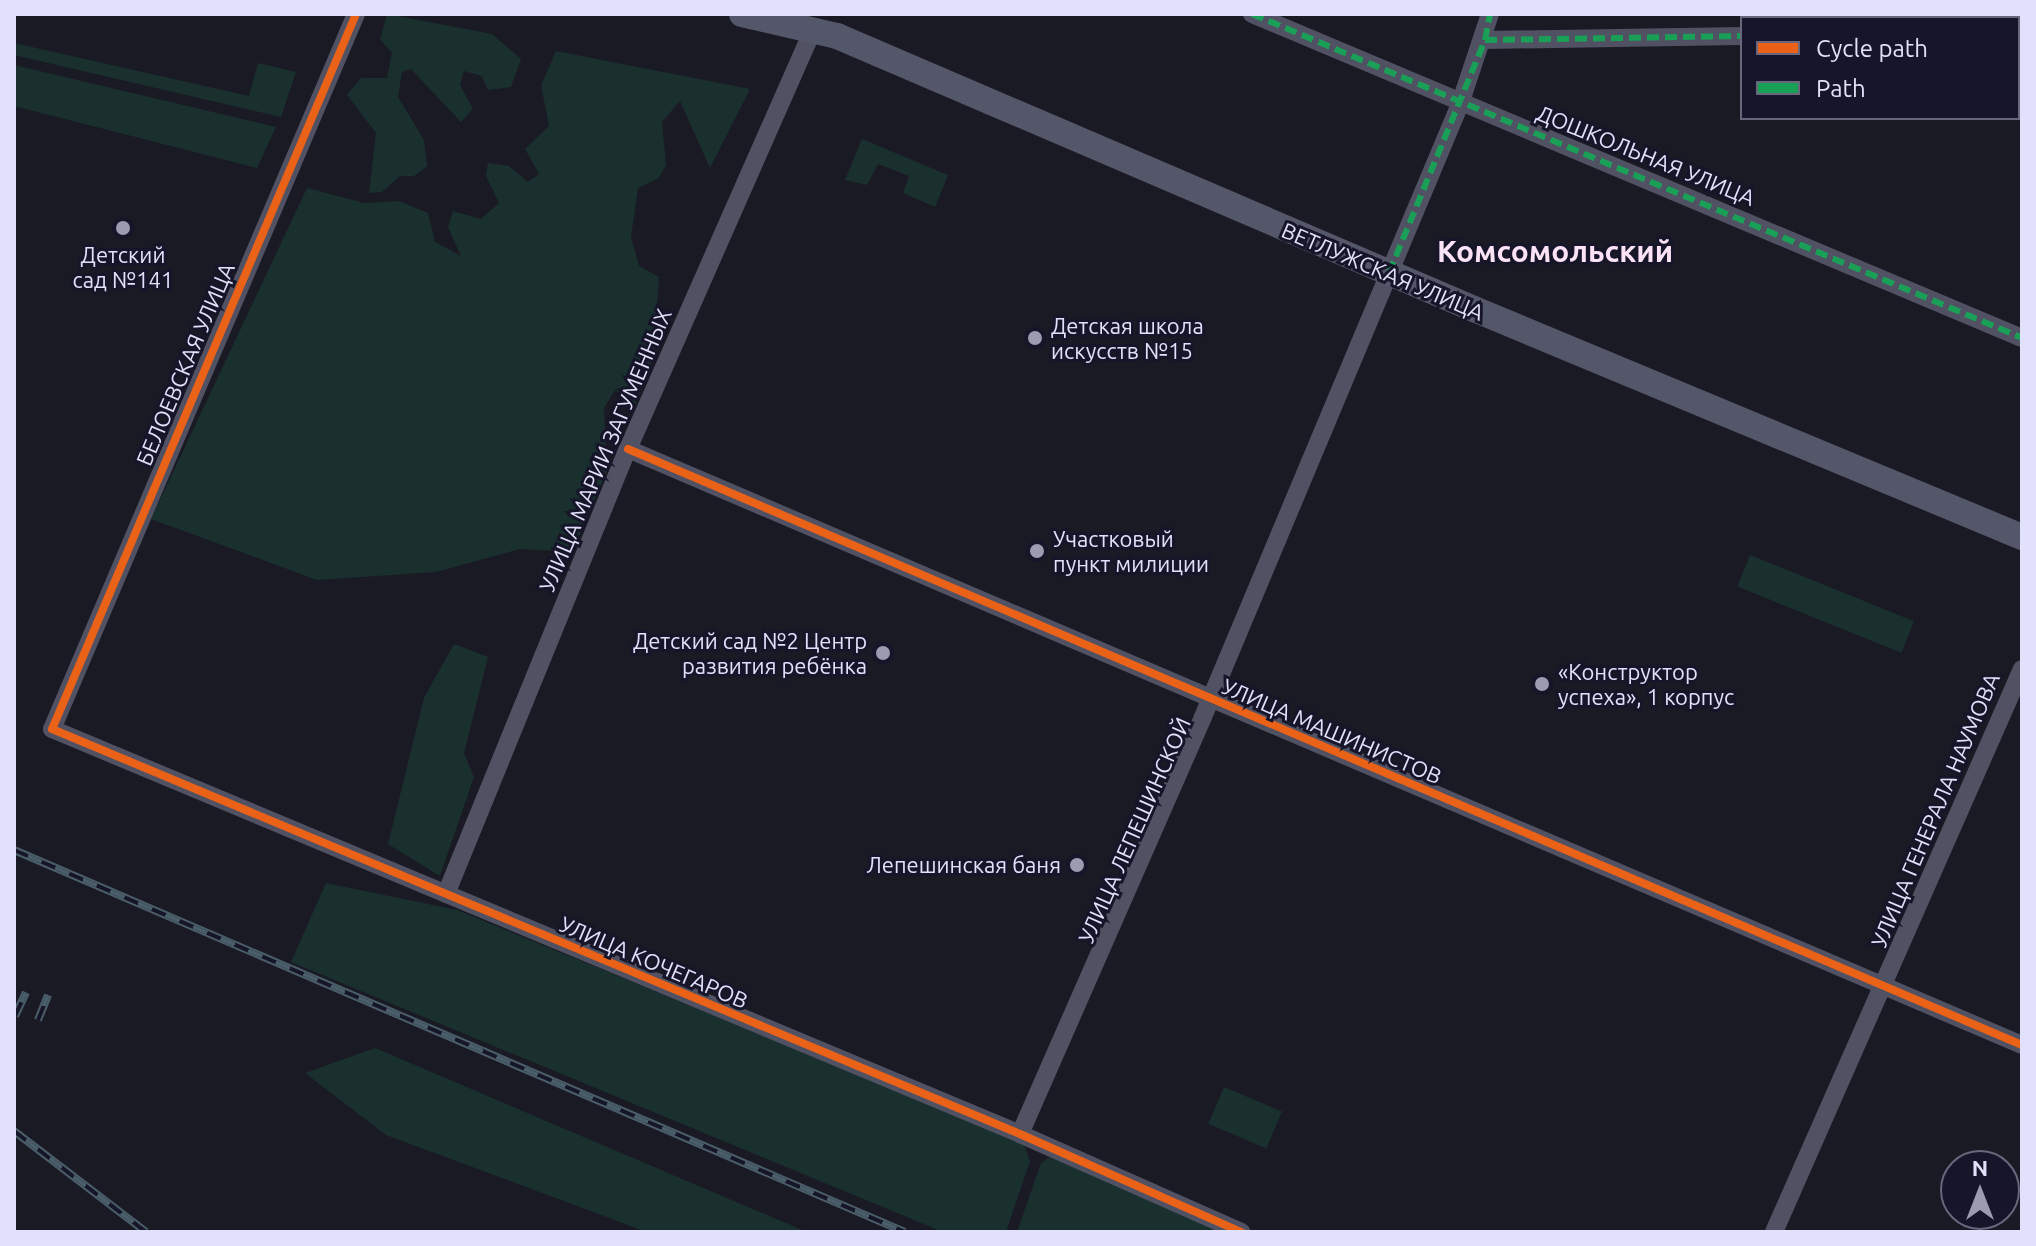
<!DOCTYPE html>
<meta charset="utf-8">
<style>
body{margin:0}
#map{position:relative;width:2036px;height:1246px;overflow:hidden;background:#1a1a24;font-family:Ubuntu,sans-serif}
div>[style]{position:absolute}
.green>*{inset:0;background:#19302e;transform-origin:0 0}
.minor>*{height:18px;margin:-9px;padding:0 9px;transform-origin:9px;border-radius:9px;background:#505163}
.secondary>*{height:26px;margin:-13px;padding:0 13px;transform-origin:13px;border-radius:13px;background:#545669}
.rail>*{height:8px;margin-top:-4px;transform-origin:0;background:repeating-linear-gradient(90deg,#161529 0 15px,#4a5e6a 0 30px);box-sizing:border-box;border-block:2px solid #4a5e6a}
.quiet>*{height:6px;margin-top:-3px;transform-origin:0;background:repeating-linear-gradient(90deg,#1a9f57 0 12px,transparent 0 18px)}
.cycleway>*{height:8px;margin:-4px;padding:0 4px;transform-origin:4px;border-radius:4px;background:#ea6118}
.dots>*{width:22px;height:22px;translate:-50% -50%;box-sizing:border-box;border:4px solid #161529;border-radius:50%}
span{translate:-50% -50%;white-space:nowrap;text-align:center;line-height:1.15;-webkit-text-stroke:6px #161529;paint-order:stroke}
.street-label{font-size:22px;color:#e2e1fb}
.poi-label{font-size:22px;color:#e2e1fb}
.left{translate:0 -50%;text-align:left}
.right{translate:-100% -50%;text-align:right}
.district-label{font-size:30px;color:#fbe3f5;font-weight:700}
.frame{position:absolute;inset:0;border:16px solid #e2e1fb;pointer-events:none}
.legend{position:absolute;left:1740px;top:16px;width:280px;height:104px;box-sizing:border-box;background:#161529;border:2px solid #68677d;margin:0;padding:10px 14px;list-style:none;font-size:24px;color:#e2e1fb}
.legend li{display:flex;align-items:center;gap:16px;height:40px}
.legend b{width:40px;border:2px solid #68677d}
.north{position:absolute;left:1940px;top:1150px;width:80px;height:80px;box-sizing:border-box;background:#161529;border:2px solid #68677d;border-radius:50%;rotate:0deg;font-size:22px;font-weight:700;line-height:32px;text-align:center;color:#e2e1fb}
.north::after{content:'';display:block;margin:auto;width:28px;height:36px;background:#9c9bb0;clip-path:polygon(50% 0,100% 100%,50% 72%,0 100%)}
</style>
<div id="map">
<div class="green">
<i style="clip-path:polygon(387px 14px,492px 34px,521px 59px,511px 87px,488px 90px,482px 76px,464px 71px,460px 85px,473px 109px,461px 122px,411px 69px,402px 72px,398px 97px,424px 140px,427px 166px,414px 176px,400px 176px,382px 192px,369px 193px,376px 133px,347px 95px,361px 78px,387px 78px,392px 53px,380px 39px)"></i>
<i style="clip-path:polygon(14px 43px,249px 96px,258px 63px,296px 72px,281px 117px,14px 55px)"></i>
<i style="clip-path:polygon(556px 51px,750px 89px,710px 168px,680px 101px,662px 122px,666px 165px,659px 178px,638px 188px,631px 237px,639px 266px,659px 277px,653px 359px,636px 404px,615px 390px,604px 408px,607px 471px,572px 552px,520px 549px,436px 572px,317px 580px,151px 519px,307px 188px,364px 203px,399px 201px,428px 213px,435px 242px,461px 256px,448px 227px,453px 211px,481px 219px,499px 203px,486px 176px,488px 163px,509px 166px,528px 182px,539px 174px,525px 149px,549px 126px,541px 85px)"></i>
<i style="clip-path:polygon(14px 65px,276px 127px,257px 168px,14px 106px)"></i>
<i style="clip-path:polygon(862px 139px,948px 175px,935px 207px,903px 193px,909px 176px,878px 164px,867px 185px,845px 180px)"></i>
<i style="left:1750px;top:555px;width:177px;height:34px;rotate:22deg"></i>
<i style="clip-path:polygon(454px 644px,488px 657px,464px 753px,474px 777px,440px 876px,388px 844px,424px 698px)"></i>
<i style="clip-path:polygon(326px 883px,457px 910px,1023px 1142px,1030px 1161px,1006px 1232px,943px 1232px,291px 962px)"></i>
<i style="clip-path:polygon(375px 1048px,807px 1232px,647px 1232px,386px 1135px,305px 1073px)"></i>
<i style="left:1224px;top:1087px;width:63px;height:40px;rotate:23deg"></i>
<i style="clip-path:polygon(1051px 1156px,1060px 1159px,1219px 1232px,1017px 1232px,1041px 1163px)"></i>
</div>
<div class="minor">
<i style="left:356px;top:14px;width:777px;rotate:113.03deg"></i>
<i style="left:52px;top:729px;width:1049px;rotate:22.7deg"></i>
<i style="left:1020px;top:1134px;width:242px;rotate:23.9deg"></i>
<i style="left:1252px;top:14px;width:835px;rotate:22.82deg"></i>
<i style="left:2018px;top:32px;width:4px"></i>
<i style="left:1485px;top:40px;width:257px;rotate:-0.9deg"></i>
<i style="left:628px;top:449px;width:1516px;rotate:23.15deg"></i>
<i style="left:446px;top:894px;width:481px;rotate:-67.8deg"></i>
<i style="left:628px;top:449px;width:460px;rotate:-66.2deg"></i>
<i style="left:1020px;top:1134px;width:455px;rotate:-66.3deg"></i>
<i style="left:1203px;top:717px;width:665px;rotate:-67.25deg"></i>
<i style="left:1460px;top:104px;width:95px;rotate:-71.6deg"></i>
<i style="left:1774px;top:1232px;width:615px;rotate:-66.23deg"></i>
</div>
<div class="secondary">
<i style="left:742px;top:14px;width:98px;rotate:13deg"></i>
<i style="left:837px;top:36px;width:693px;rotate:23.2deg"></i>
<i style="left:1474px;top:309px;width:594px;rotate:22.59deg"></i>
</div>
<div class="rail">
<i style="left:14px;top:850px;width:969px;rotate:23.21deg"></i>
<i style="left:15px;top:1016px;width:26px;rotate:-65deg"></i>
<i style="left:38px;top:1020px;width:27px;rotate:-68deg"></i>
<i style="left:14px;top:1131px;width:166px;rotate:37.4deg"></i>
</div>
<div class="quiet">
<i style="left:1252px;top:14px;width:835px;rotate:22.82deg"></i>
<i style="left:2018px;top:32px;width:4px"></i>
<i style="left:1485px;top:40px;width:257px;rotate:-0.9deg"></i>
<i style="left:1389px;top:273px;width:252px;rotate:-67.6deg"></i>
<i style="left:1485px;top:40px;width:26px;rotate:-79deg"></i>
</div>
<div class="cycleway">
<i style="left:356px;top:14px;width:777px;rotate:113.03deg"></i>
<i style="left:52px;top:729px;width:1049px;rotate:22.7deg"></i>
<i style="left:1020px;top:1134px;width:242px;rotate:23.9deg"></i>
<i style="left:628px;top:449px;width:1516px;rotate:23.15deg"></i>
</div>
<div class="dots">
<i style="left:123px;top:228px;background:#9c9bb0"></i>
<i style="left:1035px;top:338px;background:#9c9bb0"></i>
<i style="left:1037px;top:551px;background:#9c9bb0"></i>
<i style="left:883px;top:653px;background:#9c9bb0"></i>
<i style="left:1542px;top:684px;background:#9c9bb0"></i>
<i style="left:1077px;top:865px;background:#9c9bb0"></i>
</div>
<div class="street-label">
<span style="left:1646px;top:155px;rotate:22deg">ДОШКОЛЬНАЯ УЛИЦА</span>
<span style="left:1383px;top:271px;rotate:23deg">ВЕТЛУЖСКАЯ УЛИЦА</span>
<span style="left:185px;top:364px;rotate:-67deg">БЕЛОЕВСКАЯ УЛИЦА</span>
<span style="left:605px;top:450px;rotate:-67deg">УЛИЦА МАРИИ ЗАГУМЕННЫХ</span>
<span style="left:1332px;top:731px;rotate:23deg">УЛИЦА МАШИНИСТОВ</span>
<span style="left:1935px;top:810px;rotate:-67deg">УЛИЦА ГЕНЕРАЛА НАУМОВА</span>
<span style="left:1134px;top:830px;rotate:-66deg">УЛИЦА ЛЕПЕШИНСКОЙ</span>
<span style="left:654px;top:962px;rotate:23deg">УЛИЦА КОЧЕГАРОВ</span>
</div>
<div class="poi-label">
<span style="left:123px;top:267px">Детский<br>сад №141</span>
<span class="left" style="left:1051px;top:338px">Детская школа<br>искусств №15</span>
<span class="left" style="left:1053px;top:551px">Участковый<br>пункт милиции</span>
<span class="right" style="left:867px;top:653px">Детский сад №2 Центр<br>развития ребёнка</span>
<span class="left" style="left:1558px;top:684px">«Конструктор<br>успеха», 1 корпус</span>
<span class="right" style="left:1061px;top:865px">Лепешинская баня</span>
</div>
<div class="district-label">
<span style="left:1555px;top:251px">Комсомольский</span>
</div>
<div class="frame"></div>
<ul class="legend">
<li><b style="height:10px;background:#ea6118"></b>Cycle path</li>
<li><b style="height:10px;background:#1a9f57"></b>Path</li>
</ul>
<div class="north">N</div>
</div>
